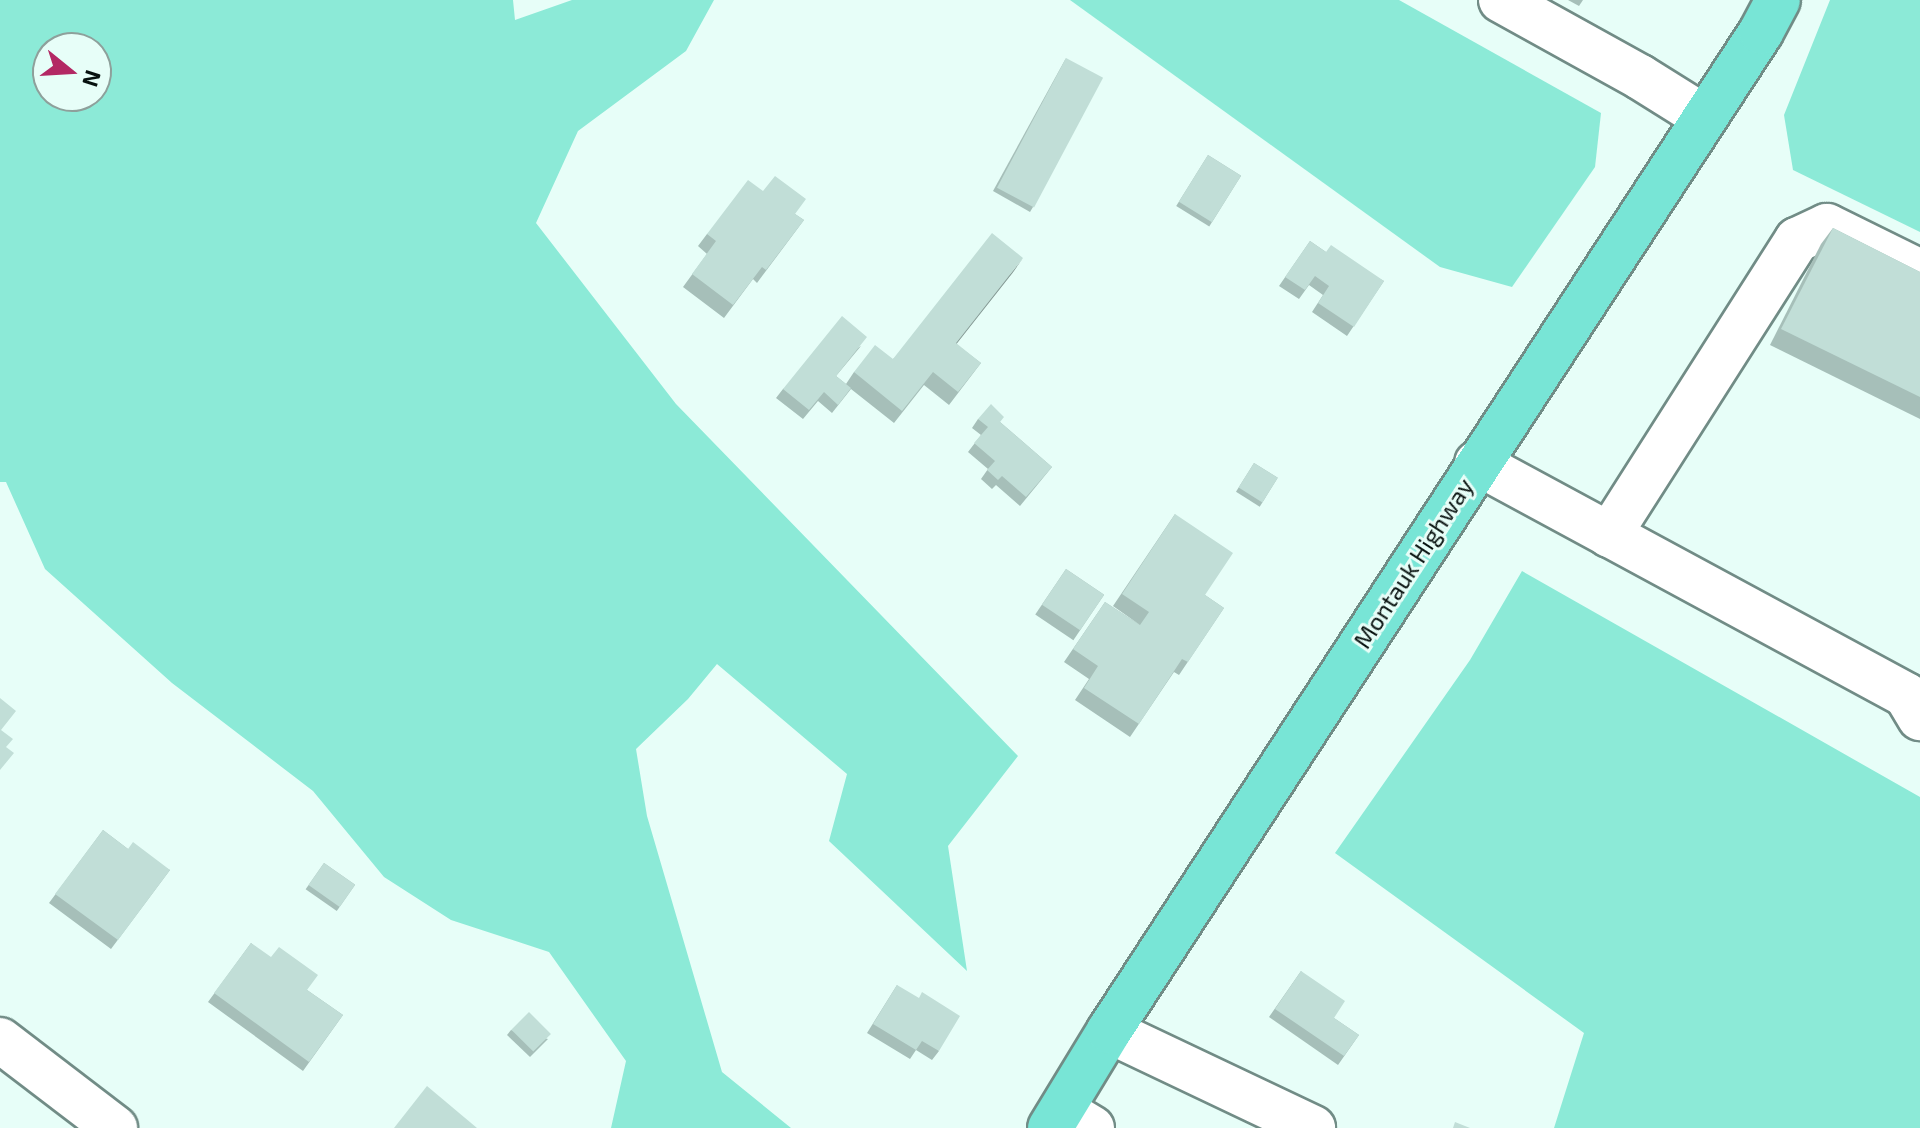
<!DOCTYPE html>
<style>
body{margin:0}
#map{position:relative;width:1920px;height:1128px;overflow:hidden;background:#e7fef8;font-family:"Exo 2",sans-serif}
div>[style]{position:absolute}
.green>*{inset:0;background:#8cead7}
.roads{filter:drop-shadow(2px 0 #718c86) drop-shadow(-2px 0 #718c86) drop-shadow(0 2px #718c86) drop-shadow(0 -2px #718c86)}
.minor>*{height:44px;margin:-22px;padding:0 22px;transform-origin:22px;border-radius:22px;background:#fff}
.major>*{height:44px;margin:-22px;padding:0 22px;transform-origin:22px;border-radius:22px;background:#78e5d6}
.wall>*{inset:0;background:#a6bfb9;transform-origin:0 0}
.shaded-wall>*{inset:0;background:#879b96}
.building>*{inset:0;background:#c1ded7;transform-origin:0 0}
span{translate:-50% -50%;white-space:nowrap;text-align:center;line-height:1.15;-webkit-text-stroke:6px #e7fef8;paint-order:stroke}
.street-label{font-size:24px;color:#081210}
.north{position:absolute;left:32px;top:32px;width:80px;height:80px;box-sizing:border-box;background:#e7fef8;border:2px solid #8ea09b;border-radius:50%;rotate:108deg;font-size:22px;font-weight:700;line-height:32px;text-align:center;color:#081210}
.north::after{content:'';display:block;margin:auto;width:28px;height:36px;background:#b32864;clip-path:polygon(50% 0,100% 100%,50% 72%,0 100%)}
</style>
<div id="map">
<div class="green">
<i style="clip-path:polygon(evenodd,0 0,513px 0,515px 20px,572px 0,714px 0,686px 51px,578px 131px,536px 223px,676px 404px,1018px 756px,948px 846px,967px 971px,829px 841px,847px 774px,717px 664px,688px 699px,636px 749px,647px 816px,722px 1072px,791px 1128px,611px 1128px,626px 1061px,549px 952px,451px 920px,384px 877px,313px 791px,172px 683px,45px 569px,6px 482px,0 482px,0 0,48px 48px,96px 48px,96px 96px,48px 96px,48px 48px)"></i>
<i style="clip-path:polygon(1070px 0,1399px 0,1601px 113px,1595px 167px,1512px 287px,1440px 267px)"></i>
<i style="clip-path:polygon(1830px 0,1920px 0,1920px 232px,1793px 170px,1784px 115px)"></i>
<i style="clip-path:polygon(1522px 571px,1920px 797px,1920px 1128px,1554px 1128px,1584px 1033px,1335px 853px,1470px 660px)"></i>
</div>
<div class="roads">
<div class="minor">
<i style="left:1501px;top:0;width:159px;rotate:29deg"></i>
<i style="left:1640px;top:77px;width:75px;rotate:32deg"></i>
<i style="left:1477px;top:463px;width:488px;rotate:28.4deg"></i>
<i style="left:1906px;top:695px;width:27px;rotate:59deg"></i>
<i style="left:1609px;top:535px;width:350px;rotate:-57.5deg"></i>
<i style="left:1797px;top:240px;width:33px;rotate:-25deg"></i>
<i style="left:1827px;top:226px;width:104px;rotate:26.3deg"></i>
<i style="left:1109px;top:1031px;width:226px;rotate:25.4deg"></i>
<i style="left:0;top:1040px;width:145px;rotate:37.4deg"></i>
<i style="left:1062px;top:1110px;width:35px;rotate:31deg"></i>
</div>
<div class="major">
<i style="left:1050px;top:1128px;width:114px;rotate:-58.7deg"></i>
<i style="left:1109px;top:1031px;width:1193px;rotate:-56.87deg"></i>
<i style="left:1761px;top:32px;width:36px;rotate:-62deg"></i>
</div>
</div>
<div class="wall">
<i style="clip-path:polygon(1568px 0,1583px 0,1579px 6px)"></i>
<i style="clip-path:polygon(1066px 58px,1033px 207px,1030px 212px,993px 191px)"></i>
<i style="left:1208px;top:155px;width:39px;height:60px;rotate:32deg"></i>
<i style="clip-path:polygon(795px 214px,804px 220px,757px 283px,753px 279px,724px 318px,683px 287px,707px 254px,698px 246px,707px 234px)"></i>
<i style="clip-path:polygon(1833px 228px,1920px 272px,1920px 419px,1770px 345px,1821px 244px)"></i>
<i style="clip-path:polygon(1310px 241px,1326px 252px,1384px 281px,1347px 336px,1312px 312px,1323px 295px,1309px 285px,1299px 299px,1279px 286px)"></i>
<i style="clip-path:polygon(1014px 271px,956px 344px,981px 363px,949px 405px,924px 385px,894px 423px,851px 389px,832px 413px,818px 401px,803px 419px,776px 398px,783px 389px,861px 346px,836px 376px,846px 384px,854px 372px,893px 359px)"></i>
<i style="clip-path:polygon(978px 419px,1000px 422px,1052px 467px,1020px 506px,996px 485px,992px 489px,981px 479px,988px 469px,968px 452px,981px 435px,972px 428px)"></i>
<i style="left:1254px;top:463px;width:28px;height:34px;rotate:32deg"></i>
<i style="clip-path:polygon(1175px 514px,1205px 595px,1224px 608px,1179px 675px,1174px 672px,1130px 737px,1075px 700px,1089px 679px,1064px 662px,1105px 602px,1140px 625px,1113px 606px)"></i>
<i style="left:1066px;top:569px;width:46px;height:55px;rotate:34deg"></i>
<i style="clip-path:polygon(103px 830px,128px 849px,170px 870px,111px 949px,49px 903px)"></i>
<i style="left:324px;top:863px;width:38px;height:32px;rotate:35deg"></i>
<i style="clip-path:polygon(251px 943px,307px 990px,343px 1015px,303px 1071px,208px 1002px)"></i>
<i style="clip-path:polygon(1301px 971px,1334px 1018px,1359px 1035px,1338px 1065px,1269px 1017px)"></i>
<i style="clip-path:polygon(897px 985px,939px 1051px,932px 1060px,916px 1050px,910px 1059px,867px 1033px)"></i>
<i style="clip-path:polygon(511px 1030px,548px 1039px,530px 1057px,507px 1035px)"></i>
</div>
<div class="shaded-wall">
<i style="clip-path:polygon(1023px 258px,1014px 271px,947px 356px,956px 343px)"></i>
</div>
<div class="building">
<i style="left:1066px;top:58px;width:42px;height:147px;rotate:28deg"></i>
<i style="left:1208px;top:155px;width:39px;height:55px;rotate:32deg"></i>
<i style="clip-path:polygon(775px 176px,806px 199px,795px 214px,804px 220px,766px 270px,762px 267px,733px 305px,692px 274px,716px 241px,707px 234px,748px 180px,763px 191px)"></i>
<i style="clip-path:polygon(1833px 228px,1920px 272px,1920px 397px,1781px 329px)"></i>
<i style="clip-path:polygon(992px 233px,1023px 258px,956px 343px,981px 363px,958px 392px,933px 372px,902px 411px,854px 372px,875px 345px,893px 359px)"></i>
<i style="clip-path:polygon(1310px 241px,1326px 252px,1331px 245px,1384px 281px,1354px 327px,1318px 303px,1329px 286px,1315px 276px,1305px 290px,1285px 277px)"></i>
<i style="clip-path:polygon(842px 316px,867px 337px,836px 376px,851px 388px,838px 405px,824px 392px,809px 410px,783px 389px)"></i>
<i style="clip-path:polygon(991px 404px,1004px 417px,1000px 422px,1052px 467px,1026px 497px,1002px 476px,998px 480px,987px 470px,995px 461px,974px 443px,988px 427px,978px 419px)"></i>
<i style="left:1254px;top:463px;width:28px;height:29px;rotate:32deg"></i>
<i style="clip-path:polygon(1175px 514px,1233px 553px,1205px 595px,1224px 608px,1188px 662px,1182px 659px,1139px 724px,1084px 688px,1098px 666px,1073px 649px,1105px 602px,1140px 625px,1149px 612px,1122px 594px)"></i>
<i style="left:1066px;top:569px;width:46px;height:43px;rotate:34deg"></i>
<i style="clip-path:polygon(0 698px,16px 711px,1px 730px,13px 739px,6px 747px,14px 753px,0 770px)"></i>
<i style="clip-path:polygon(103px 830px,128px 849px,133px 842px,170px 870px,118px 940px,55px 894px)"></i>
<i style="left:324px;top:863px;width:38px;height:27px;rotate:35deg"></i>
<i style="clip-path:polygon(251px 943px,271px 957px,279px 947px,318px 975px,307px 990px,343px 1015px,309px 1062px,214px 993px)"></i>
<i style="clip-path:polygon(1301px 971px,1345px 1001px,1334px 1018px,1359px 1035px,1344px 1056px,1275px 1009px)"></i>
<i style="clip-path:polygon(897px 985px,919px 998px,922px 992px,960px 1016px,939px 1051px,922px 1041px,916px 1050px,873px 1024px)"></i>
<i style="left:529px;top:1012px;width:31px;height:25px;rotate:45deg"></i>
<i style="clip-path:polygon(427px 1086px,477px 1128px,394px 1128px)"></i>
<i style="clip-path:polygon(1455px 1122px,1470px 1128px,1453px 1128px)"></i>
</div>
<div class="street-label">
<span style="left:1413px;top:563px;rotate:-57deg">Montauk Highway</span>
</div>
<div class="north">N</div>
</div>
